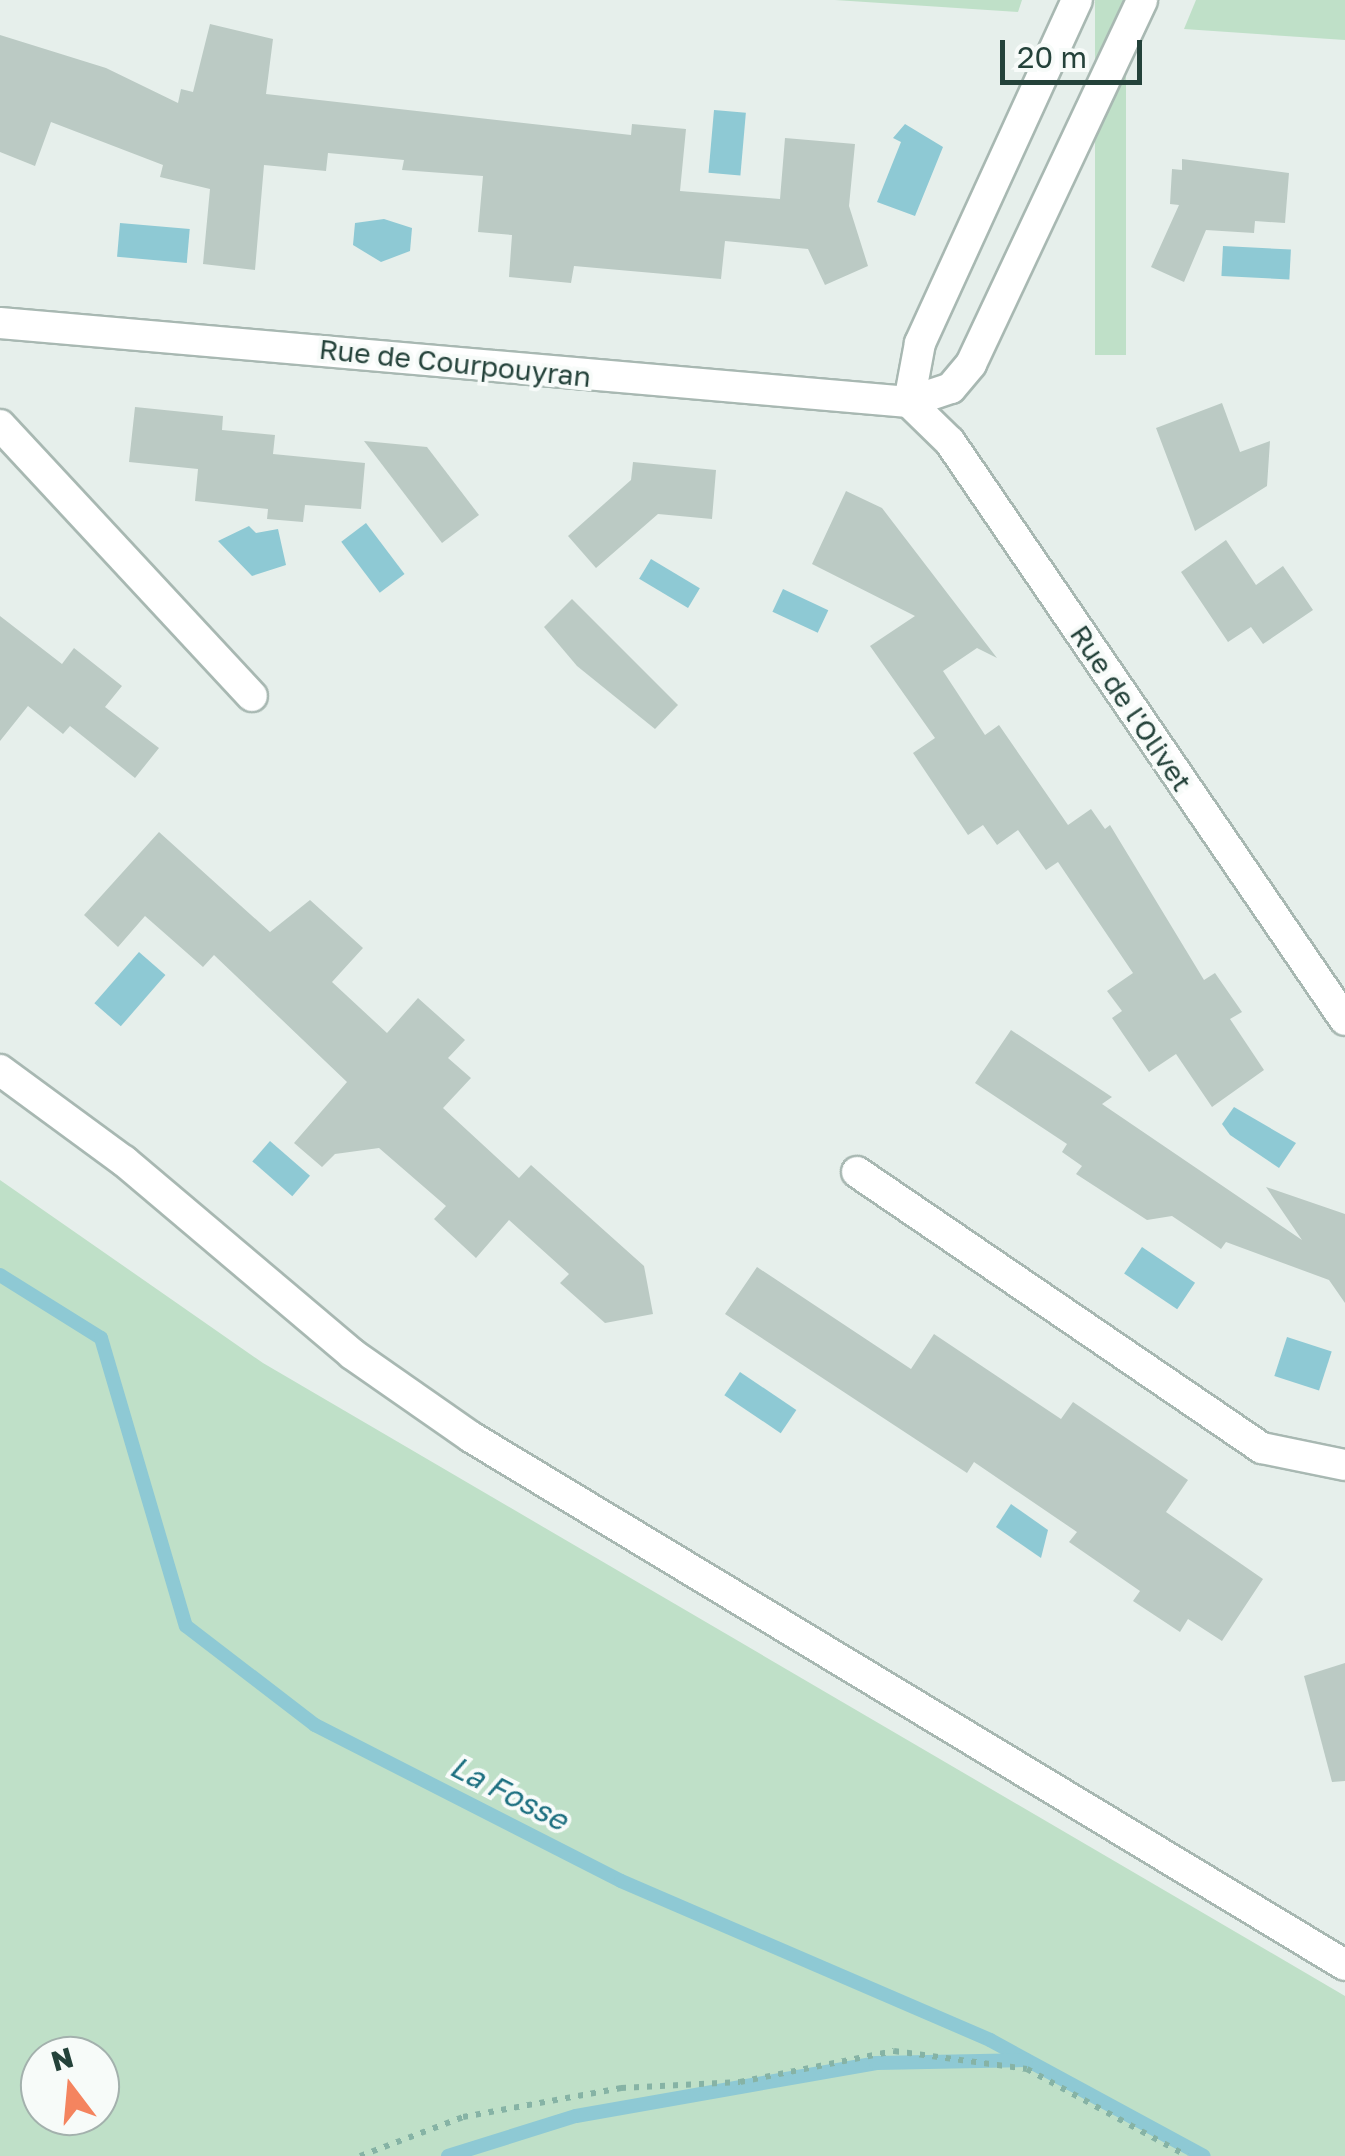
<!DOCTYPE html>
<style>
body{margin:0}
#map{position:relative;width:1345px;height:2156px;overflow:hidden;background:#e6efeb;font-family:"Golos Text",sans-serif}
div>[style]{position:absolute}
.green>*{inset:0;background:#bfe0c8;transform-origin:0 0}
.water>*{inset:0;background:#8ec9d4;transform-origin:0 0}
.stream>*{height:14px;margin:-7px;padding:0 7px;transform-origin:7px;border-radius:7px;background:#8ec9d4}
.building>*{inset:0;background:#bbcac4}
.path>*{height:6px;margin-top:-3px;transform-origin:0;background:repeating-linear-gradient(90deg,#86b3a5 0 5px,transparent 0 13px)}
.roads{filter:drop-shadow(2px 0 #a8b8b2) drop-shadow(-2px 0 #a8b8b2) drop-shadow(0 2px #a8b8b2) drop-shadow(0 -2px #a8b8b2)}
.minor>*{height:30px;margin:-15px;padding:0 15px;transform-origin:15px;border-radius:15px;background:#fff}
span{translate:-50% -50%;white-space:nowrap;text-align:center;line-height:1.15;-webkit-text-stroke:8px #f7fbf9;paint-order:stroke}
.street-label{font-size:28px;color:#24423a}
.water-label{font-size:30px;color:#1c6f80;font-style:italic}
.north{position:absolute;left:20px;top:2036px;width:100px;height:100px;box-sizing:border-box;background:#f7fbf9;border:2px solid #a3b1ad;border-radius:50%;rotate:344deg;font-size:28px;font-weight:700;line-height:40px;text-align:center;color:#24423a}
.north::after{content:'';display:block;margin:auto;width:35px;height:45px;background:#f4845f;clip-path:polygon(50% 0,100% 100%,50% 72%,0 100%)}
.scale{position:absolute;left:1000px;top:40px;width:142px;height:45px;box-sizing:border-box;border:5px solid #24423a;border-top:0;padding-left:12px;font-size:30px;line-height:35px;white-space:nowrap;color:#24423a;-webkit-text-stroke:8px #f7fbf9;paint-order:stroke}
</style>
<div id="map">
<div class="green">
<i style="clip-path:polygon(835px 0,1022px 0,1018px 12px)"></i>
<i style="left:1095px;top:0;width:31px;height:355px"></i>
<i style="clip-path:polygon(1196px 0,1345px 0,1345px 40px,1184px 29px)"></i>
<i style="clip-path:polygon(evenodd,0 1180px,263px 1363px,1345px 1996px,1345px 2156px,0 2156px,0 1180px,40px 2056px,100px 2056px,100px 2116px,40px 2116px,40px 2056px)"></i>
</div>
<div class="water">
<i style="left:714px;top:110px;width:32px;height:63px;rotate:5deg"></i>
<i style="clip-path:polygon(905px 124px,943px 147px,915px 216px,877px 202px,901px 142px,893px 138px)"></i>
<i style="clip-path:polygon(384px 219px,412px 228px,410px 251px,381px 262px,353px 245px,355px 223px)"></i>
<i style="left:120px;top:223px;width:70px;height:34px;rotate:5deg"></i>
<i style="left:1223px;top:246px;width:68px;height:30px;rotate:3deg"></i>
<i style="left:366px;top:523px;width:64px;height:31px;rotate:53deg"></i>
<i style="clip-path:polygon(249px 526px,256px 533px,278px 529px,286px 565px,252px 576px,218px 541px)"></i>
<i style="left:651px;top:559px;width:57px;height:23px;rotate:31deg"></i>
<i style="left:783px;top:589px;width:50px;height:25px;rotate:25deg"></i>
<i style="left:139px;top:952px;width:35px;height:68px;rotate:41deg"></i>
<i style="clip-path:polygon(1234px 1107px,1296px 1143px,1279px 1168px,1230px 1135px,1222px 1124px)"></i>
<i style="left:270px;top:1141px;width:53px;height:27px;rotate:41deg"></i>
<i style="left:1142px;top:1247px;width:64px;height:32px;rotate:34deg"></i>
<i style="left:1287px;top:1337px;width:47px;height:41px;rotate:18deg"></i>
<i style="left:740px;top:1372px;width:68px;height:28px;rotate:34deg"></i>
<i style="clip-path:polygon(1011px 1504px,1048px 1530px,1041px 1558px,996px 1527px)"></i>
</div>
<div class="stream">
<i style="left:0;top:1275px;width:119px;rotate:32deg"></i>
<i style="left:101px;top:1338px;width:300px;rotate:73.6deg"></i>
<i style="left:186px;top:1626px;width:163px;rotate:37.5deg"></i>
<i style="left:315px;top:1725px;width:343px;rotate:27deg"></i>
<i style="left:621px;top:1881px;width:402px;rotate:23.3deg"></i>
<i style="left:990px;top:2040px;width:243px;rotate:28.5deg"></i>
<i style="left:448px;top:2156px;width:134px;rotate:-17.4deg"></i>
<i style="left:576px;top:2116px;width:305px;rotate:-10deg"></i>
<i style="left:876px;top:2063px;width:150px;rotate:-1.1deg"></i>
</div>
<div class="building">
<i style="clip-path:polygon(210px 24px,273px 39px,266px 94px,631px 135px,632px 124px,686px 129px,680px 191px,780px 199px,785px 138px,855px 144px,849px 206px,868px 266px,825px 285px,808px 249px,725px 241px,721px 279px,574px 266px,571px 283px,509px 277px,512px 235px,478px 232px,483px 176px,402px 170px,404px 160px,328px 153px,326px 171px,264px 165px,255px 270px,203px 264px,210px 189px,160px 177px,163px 165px,51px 122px,35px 166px,0 152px,0 35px,106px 68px,178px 103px,181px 89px,193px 92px)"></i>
<i style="clip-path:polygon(1182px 159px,1289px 173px,1285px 223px,1255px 221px,1254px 233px,1206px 230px,1184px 282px,1151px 267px,1179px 205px,1170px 204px,1172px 169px,1182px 170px)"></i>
<i style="clip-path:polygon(1222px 403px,1240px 452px,1270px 441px,1267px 486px,1195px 531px,1156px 428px)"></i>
<i style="clip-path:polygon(135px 407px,223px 416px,222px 430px,275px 435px,273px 454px,365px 463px,361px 509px,305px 505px,303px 522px,267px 519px,268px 509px,195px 501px,198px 469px,129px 462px)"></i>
<i style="clip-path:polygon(364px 441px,427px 447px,479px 515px,442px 543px)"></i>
<i style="clip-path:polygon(633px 462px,716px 470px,712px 519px,658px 514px,596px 568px,568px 536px,631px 480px)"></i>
<i style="clip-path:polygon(846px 491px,882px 508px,997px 658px,977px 648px,943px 671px,985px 735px,999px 725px,1068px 825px,1091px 809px,1105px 829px,1110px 825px,1204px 980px,1215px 973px,1242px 1012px,1230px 1019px,1264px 1070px,1212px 1107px,1176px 1054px,1149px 1072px,1112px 1018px,1122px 1011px,1107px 991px,1133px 973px,1058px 862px,1046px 870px,1018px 830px,997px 845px,983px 825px,968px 835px,913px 753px,935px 738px,870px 646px,915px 616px,812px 564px)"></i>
<i style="clip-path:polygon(1226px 540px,1256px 585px,1283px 566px,1313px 610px,1263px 644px,1251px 627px,1228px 642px,1181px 572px)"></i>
<i style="clip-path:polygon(572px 599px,678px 705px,655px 729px,577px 666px,544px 627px)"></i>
<i style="clip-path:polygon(0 616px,62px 664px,74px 648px,122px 686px,105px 707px,159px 748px,135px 778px,70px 726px,63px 734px,28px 706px,0 741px)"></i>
<i style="clip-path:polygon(159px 832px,270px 932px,310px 900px,363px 948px,332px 982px,387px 1033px,418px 998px,465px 1040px,448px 1058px,471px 1078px,443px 1108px,519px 1178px,531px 1165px,644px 1266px,653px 1314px,605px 1323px,560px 1283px,569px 1274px,509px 1220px,476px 1258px,434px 1219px,446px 1206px,379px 1148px,335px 1154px,322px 1167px,294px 1143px,347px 1082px,214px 955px,203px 967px,145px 916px,118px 947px,84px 915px)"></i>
<i style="clip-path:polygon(1011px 1030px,1112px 1097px,1102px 1104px,1302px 1240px,1266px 1187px,1345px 1214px,1345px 1303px,1329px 1280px,1226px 1242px,1221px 1249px,1172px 1216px,1147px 1220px,1076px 1174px,1082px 1166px,1062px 1152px,1067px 1144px,975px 1083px)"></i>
<i style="clip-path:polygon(757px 1267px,911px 1369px,934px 1334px,1061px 1419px,1073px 1402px,1188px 1480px,1166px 1512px,1263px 1579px,1222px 1641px,1188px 1619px,1180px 1632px,1133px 1601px,1140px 1591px,1069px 1542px,1077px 1532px,974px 1462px,967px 1473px,725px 1314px)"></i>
<i style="clip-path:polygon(1345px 1663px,1345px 1781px,1332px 1782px,1304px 1676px)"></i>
</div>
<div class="path">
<i style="left:360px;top:2156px;width:110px;rotate:-20.7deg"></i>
<i style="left:463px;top:2117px;width:161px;rotate:-10.4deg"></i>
<i style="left:621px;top:2088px;width:119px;rotate:-2.9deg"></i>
<i style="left:740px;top:2082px;width:157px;rotate:-11.4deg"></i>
<i style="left:894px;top:2051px;width:134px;rotate:7.7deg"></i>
<i style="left:1027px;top:2069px;width:182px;rotate:28.5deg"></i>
</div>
<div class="roads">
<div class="minor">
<i style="left:0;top:323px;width:912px;rotate:4.97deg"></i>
<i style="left:909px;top:402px;width:44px;rotate:-18.4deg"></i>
<i style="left:951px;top:388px;width:31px;rotate:-50deg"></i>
<i style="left:971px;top:364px;width:402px;rotate:-64.8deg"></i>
<i style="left:909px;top:402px;width:57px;rotate:44.3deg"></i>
<i style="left:950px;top:442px;width:700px;rotate:55.65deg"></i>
<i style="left:909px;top:402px;width:60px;rotate:-79.4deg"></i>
<i style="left:920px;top:343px;width:377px;rotate:-65.4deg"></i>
<i style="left:0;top:425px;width:370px;rotate:47.1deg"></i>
<i style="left:0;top:1070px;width:154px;rotate:36.3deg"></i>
<i style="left:124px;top:1161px;width:299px;rotate:40.2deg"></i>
<i style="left:352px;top:1354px;width:145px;rotate:34.9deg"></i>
<i style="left:471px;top:1437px;width:1021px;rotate:31.14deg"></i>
<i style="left:857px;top:1172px;width:490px;rotate:34.3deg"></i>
<i style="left:1262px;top:1448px;width:85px;rotate:11.6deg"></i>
</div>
</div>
<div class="street-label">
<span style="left:455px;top:363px;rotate:6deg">Rue de Courpouyran</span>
<span style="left:1131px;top:708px;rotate:56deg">Rue de l'Olivet</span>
</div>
<div class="water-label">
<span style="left:509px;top:1793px;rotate:27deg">La Fosse</span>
</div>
<div class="north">N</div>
<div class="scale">20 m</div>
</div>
